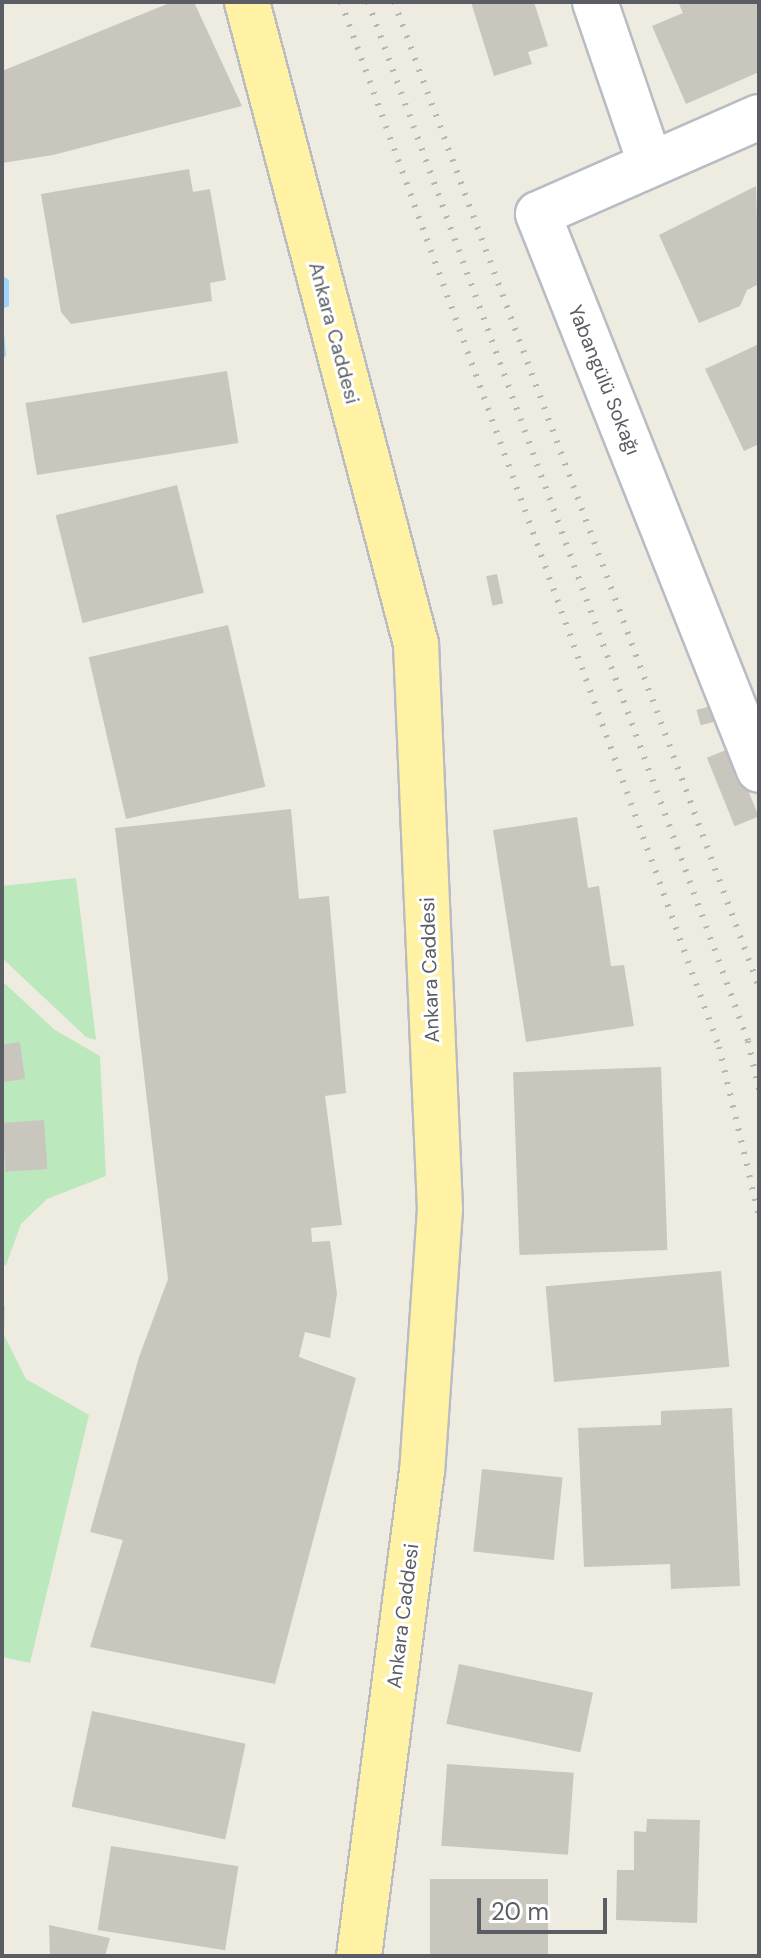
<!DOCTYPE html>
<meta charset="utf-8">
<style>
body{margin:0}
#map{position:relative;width:761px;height:1958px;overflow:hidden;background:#eeece1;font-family:"DM Sans",sans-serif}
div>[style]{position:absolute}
.green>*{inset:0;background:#bbe8bc}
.water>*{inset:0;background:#a0d4ff}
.building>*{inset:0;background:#c9c6be;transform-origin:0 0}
.roads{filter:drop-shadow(2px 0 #b9bcc2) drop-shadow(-2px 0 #b9bcc2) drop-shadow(0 2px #b9bcc2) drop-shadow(0 -2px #b9bcc2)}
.minor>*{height:44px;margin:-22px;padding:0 22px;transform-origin:22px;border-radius:22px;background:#fff}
.major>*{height:44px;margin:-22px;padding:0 22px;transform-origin:22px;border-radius:22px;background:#fff2a5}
.rail>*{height:6px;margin-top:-3px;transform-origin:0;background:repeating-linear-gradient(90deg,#b5b6b7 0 2px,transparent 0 12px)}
span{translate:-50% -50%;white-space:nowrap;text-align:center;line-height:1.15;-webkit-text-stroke:6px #fff;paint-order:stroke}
.street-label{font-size:20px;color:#5a5e64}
.frame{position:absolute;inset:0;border:4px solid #5a5e64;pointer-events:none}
.scale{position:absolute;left:477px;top:1898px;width:130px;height:36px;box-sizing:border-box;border:4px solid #5a5e64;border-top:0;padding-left:10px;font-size:24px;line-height:28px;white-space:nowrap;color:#5a5e64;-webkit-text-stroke:6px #fff;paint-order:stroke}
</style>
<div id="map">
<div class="green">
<i style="clip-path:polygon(76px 878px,96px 1040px,86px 1037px,2px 958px,2px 886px)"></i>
<i style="clip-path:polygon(2px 981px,55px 1030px,100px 1056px,106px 1176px,47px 1199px,21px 1224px,6px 1265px,2px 1265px)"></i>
<i style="clip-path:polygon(2px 1306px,5px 1306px,4px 1335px,26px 1379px,89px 1415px,30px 1663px,2px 1657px)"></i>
</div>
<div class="water">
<i style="clip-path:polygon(2px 275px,9px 280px,9px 306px,2px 309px,6px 356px,2px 358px)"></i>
</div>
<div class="building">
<i style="clip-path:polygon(172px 2px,194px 2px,242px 106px,53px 155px,2px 163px,2px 71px)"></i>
<i style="clip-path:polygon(471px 2px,534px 2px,548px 46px,528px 52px,532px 64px,494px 76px)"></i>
<i style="clip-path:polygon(684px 2px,759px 2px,759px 72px,686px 104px,652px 26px,683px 13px,679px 4px)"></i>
<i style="clip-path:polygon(189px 169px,193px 192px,210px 189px,226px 280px,210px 283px,212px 301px,71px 324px,61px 312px,41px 194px)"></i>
<i style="clip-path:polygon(756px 186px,759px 284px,747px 290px,740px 306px,699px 323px,659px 235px)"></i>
<i style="clip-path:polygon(759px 344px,759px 444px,744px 451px,705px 369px)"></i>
<i style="left:227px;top:371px;width:73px;height:204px;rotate:81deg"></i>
<i style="left:177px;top:485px;width:111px;height:125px;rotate:76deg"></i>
<i style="left:497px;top:574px;width:30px;height:11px;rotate:78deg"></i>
<i style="left:228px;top:625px;width:166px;height:143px;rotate:77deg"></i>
<i style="left:711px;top:706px;width:16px;height:15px;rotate:75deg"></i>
<i style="left:731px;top:748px;width:74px;height:26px;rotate:68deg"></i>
<i style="clip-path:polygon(291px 809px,299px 899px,329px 896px,346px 1093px,325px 1096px,342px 1225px,311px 1228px,312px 1242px,330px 1241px,337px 1294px,330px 1338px,305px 1332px,299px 1357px,356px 1378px,275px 1684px,90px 1647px,123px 1540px,90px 1532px,139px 1357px,168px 1279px,115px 828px)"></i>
<i style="clip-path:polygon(577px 817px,588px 888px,599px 886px,611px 966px,624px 965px,634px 1026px,526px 1042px,493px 830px)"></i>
<i style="clip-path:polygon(20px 1042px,25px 1079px,2px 1082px,2px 1045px)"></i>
<i style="left:661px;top:1067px;width:183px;height:148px;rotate:88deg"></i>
<i style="left:44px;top:1120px;width:49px;height:42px;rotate:86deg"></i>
<i style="left:721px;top:1271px;width:96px;height:176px;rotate:85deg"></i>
<i style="clip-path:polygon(732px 1408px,740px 1586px,671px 1589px,670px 1564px,584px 1567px,578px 1428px,661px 1425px,661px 1411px)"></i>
<i style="left:482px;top:1469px;width:81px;height:83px;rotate:6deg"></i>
<i style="left:459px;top:1664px;width:137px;height:61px;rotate:12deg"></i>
<i style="left:92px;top:1711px;width:157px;height:98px;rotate:12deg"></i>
<i style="left:447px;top:1764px;width:127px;height:82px;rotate:4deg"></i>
<i style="clip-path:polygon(647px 1819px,700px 1820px,697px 1923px,616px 1920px,617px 1870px,634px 1870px,634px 1831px,646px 1832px)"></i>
<i style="left:111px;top:1846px;width:129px;height:85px;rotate:9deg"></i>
<i style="left:430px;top:1879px;width:118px;height:77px"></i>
<i style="clip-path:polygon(49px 1925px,110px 1938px,105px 1956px,50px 1956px)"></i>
</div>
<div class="roads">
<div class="minor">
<i style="left:595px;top:2px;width:170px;rotate:71.1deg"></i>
<i style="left:759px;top:117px;width:241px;rotate:156.3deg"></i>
<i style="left:538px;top:214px;width:598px;rotate:68.32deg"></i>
</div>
<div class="major">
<i style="left:247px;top:2px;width:664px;rotate:75.25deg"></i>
<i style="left:416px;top:644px;width:566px;rotate:87.57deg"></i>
<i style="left:440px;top:1209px;width:263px;rotate:93.9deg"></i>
<i style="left:422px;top:1471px;width:489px;rotate:97.4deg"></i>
</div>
</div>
<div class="rail">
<i style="left:341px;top:2px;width:1111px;rotate:70.11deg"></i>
<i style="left:719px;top:1047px;width:174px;rotate:76.7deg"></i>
<i style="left:368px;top:2px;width:1106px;rotate:69.91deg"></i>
<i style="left:748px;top:1041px;width:50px;rotate:77.3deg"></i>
<i style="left:394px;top:2px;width:1050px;rotate:69.67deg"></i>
</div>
<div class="street-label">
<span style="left:334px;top:333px;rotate:75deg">Ankara Caddesi</span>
<span style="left:604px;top:380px;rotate:68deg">Yabangülü Sokağı</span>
<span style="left:430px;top:970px;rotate:-92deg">Ankara Caddesi</span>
<span style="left:403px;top:1616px;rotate:-83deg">Ankara Caddesi</span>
</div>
<div class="frame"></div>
<div class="scale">20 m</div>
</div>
